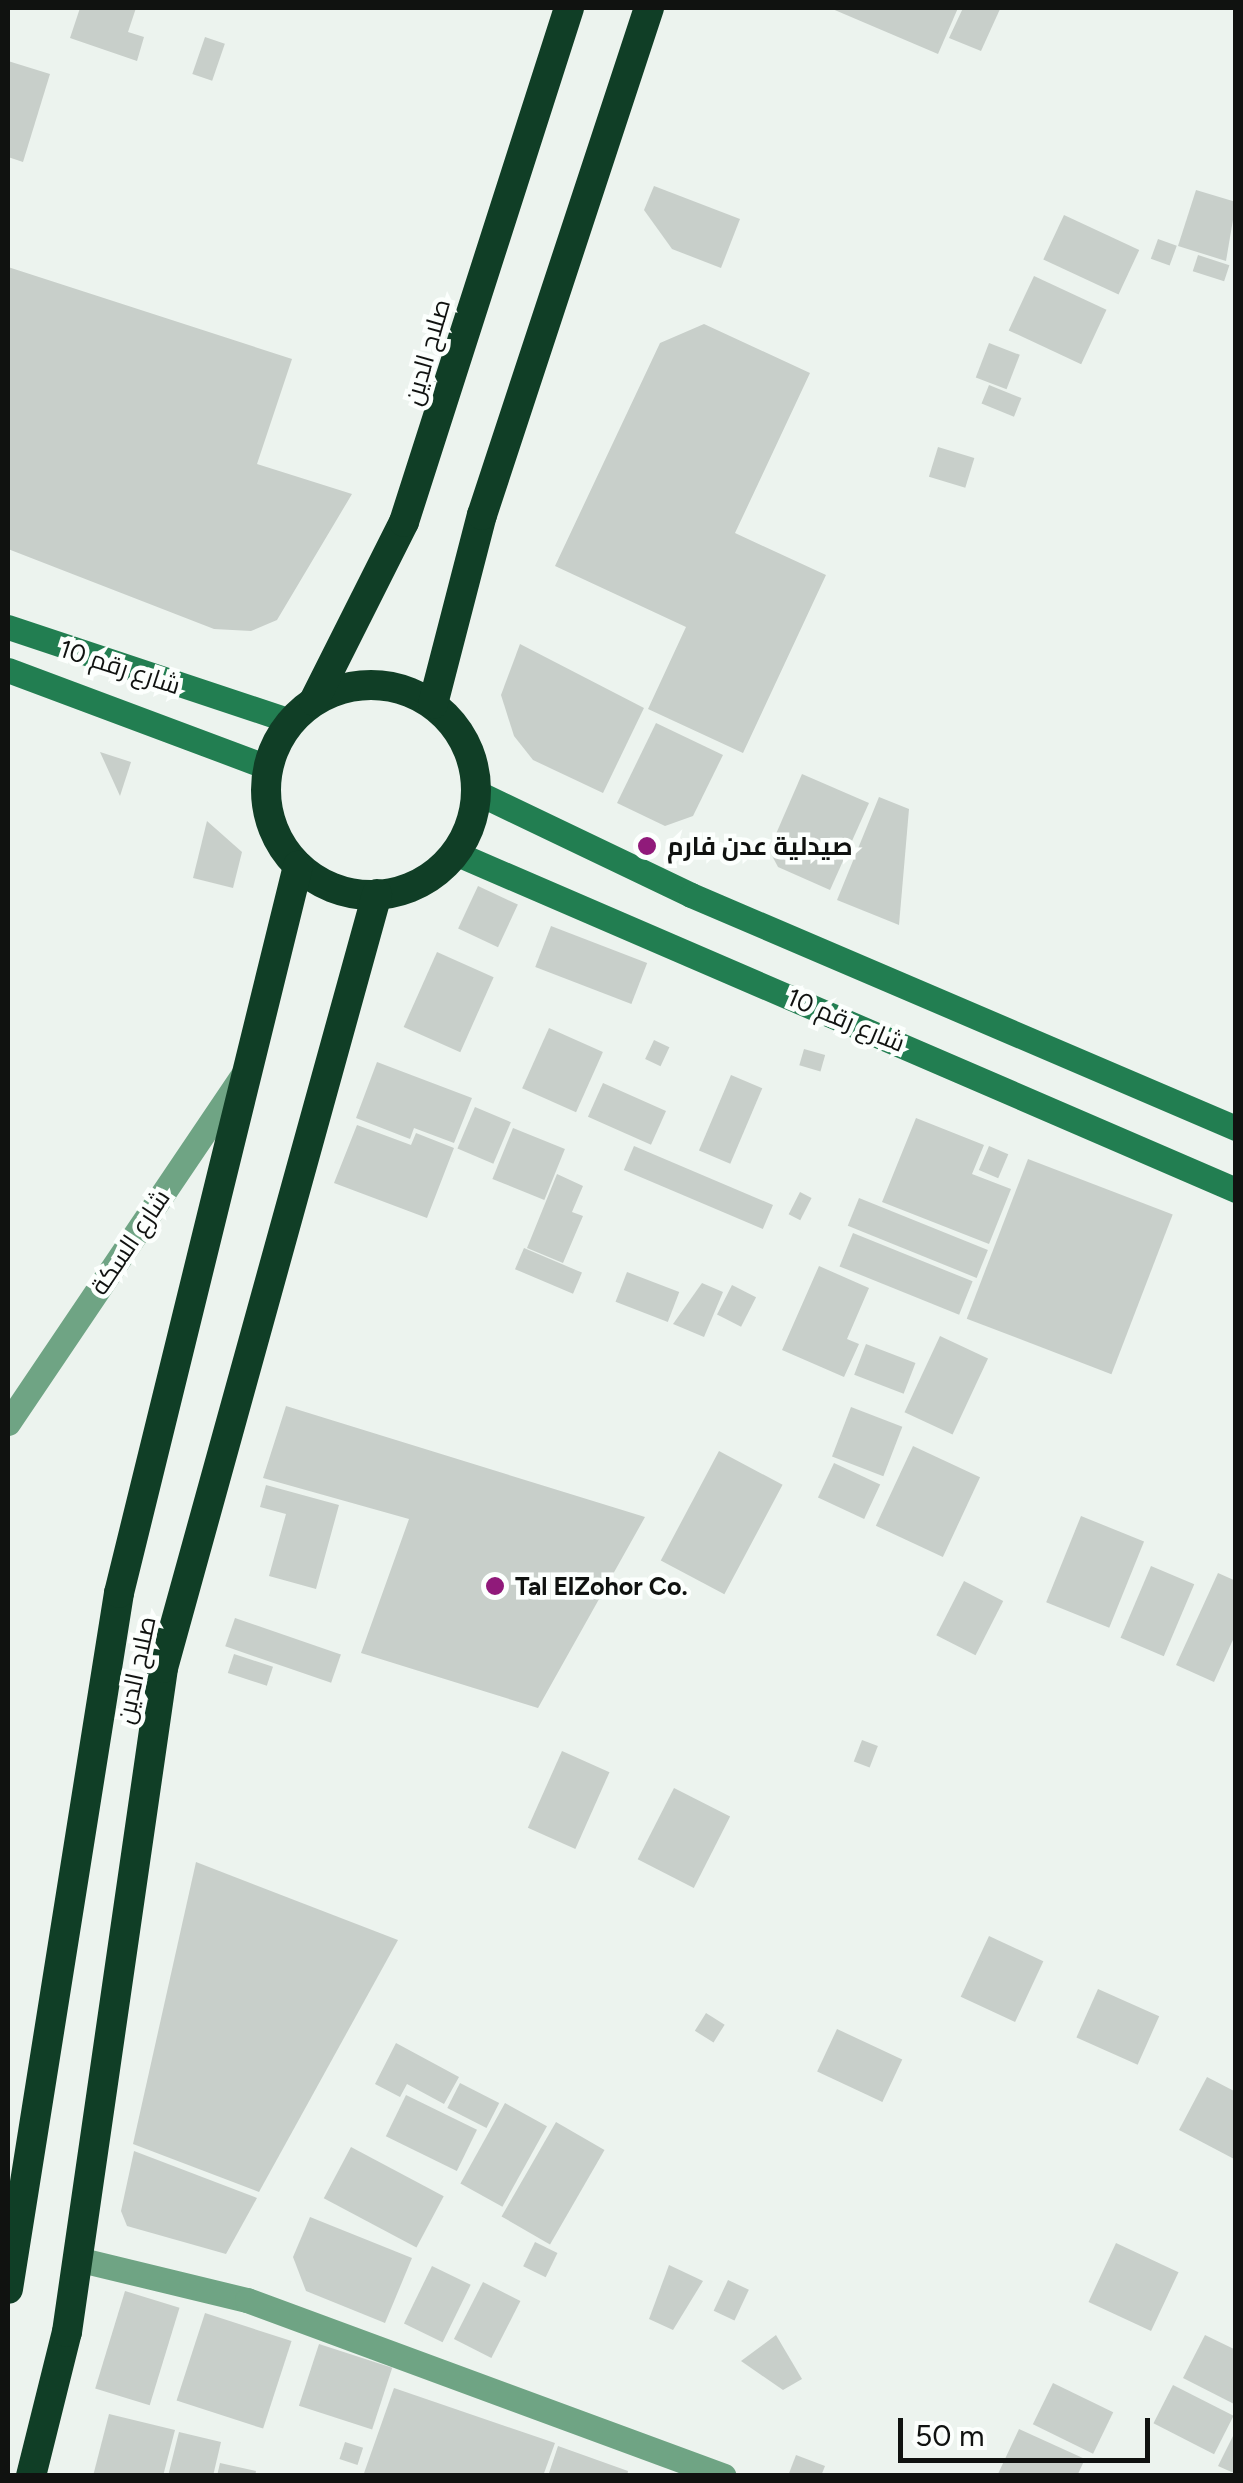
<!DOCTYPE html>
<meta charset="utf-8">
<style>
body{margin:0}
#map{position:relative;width:1243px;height:2483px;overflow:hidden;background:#ecf3ee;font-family:Figtree,Cairo,sans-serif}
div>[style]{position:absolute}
.building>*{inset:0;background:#c8cfca;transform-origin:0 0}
.street>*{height:25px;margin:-12.5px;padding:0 12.5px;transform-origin:12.5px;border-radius:12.5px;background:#6fa484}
.secondary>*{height:25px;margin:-12.5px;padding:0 12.5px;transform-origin:12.5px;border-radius:12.5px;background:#227e51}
.highway>*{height:30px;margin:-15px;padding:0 15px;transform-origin:15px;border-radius:15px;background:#103e26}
.highway>.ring{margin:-15px;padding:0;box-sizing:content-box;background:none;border:30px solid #103e26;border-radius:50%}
.dots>*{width:28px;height:28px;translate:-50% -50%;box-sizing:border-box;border:5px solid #fcfffd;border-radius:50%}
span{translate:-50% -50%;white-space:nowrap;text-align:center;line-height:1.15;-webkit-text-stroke:9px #fcfffd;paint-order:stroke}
.street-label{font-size:25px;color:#101210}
.poi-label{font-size:25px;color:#101210;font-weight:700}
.left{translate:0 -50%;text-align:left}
.frame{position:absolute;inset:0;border:10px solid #101210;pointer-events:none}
.scale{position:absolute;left:898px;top:2418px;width:252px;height:45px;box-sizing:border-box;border:5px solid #101210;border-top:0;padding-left:12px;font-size:30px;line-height:35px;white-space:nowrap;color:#101210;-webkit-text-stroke:8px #fcfffd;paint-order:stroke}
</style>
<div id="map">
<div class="building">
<i style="clip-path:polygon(80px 8px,136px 8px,128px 32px,144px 37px,137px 61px,70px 38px)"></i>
<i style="clip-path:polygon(830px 8px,958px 8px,938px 54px)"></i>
<i style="clip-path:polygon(963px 8px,1000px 9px,981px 51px,949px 38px)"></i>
<i style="left:205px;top:37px;width:21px;height:39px;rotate:19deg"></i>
<i style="clip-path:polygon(8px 61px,50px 74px,23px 162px,8px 157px)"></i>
<i style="clip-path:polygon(654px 186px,740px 219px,721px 268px,672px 249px,644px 210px)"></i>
<i style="clip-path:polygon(1196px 190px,1236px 202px,1226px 261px,1178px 246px)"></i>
<i style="left:1064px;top:215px;width:83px;height:49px;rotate:25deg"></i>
<i style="left:1158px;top:239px;width:20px;height:21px;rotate:20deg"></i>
<i style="left:1198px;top:255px;width:33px;height:17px;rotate:18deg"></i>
<i style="clip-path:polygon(8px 267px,292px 359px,257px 464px,352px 494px,277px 620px,251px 631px,214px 629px,8px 549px)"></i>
<i style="left:1034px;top:276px;width:80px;height:60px;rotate:25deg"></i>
<i style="clip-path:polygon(704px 324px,810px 373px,735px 533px,826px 575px,743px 753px,648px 709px,686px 627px,555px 566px,660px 343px)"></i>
<i style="left:989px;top:343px;width:33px;height:37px;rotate:21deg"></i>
<i style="left:989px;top:385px;width:35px;height:20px;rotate:22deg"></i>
<i style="left:938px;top:447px;width:38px;height:31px;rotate:17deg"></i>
<i style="clip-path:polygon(520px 644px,644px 708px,603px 793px,533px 760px,514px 736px,501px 695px)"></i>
<i style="clip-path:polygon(656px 723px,723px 755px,693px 816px,665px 826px,617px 803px)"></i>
<i style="clip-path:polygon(100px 752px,131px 762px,120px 796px)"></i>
<i style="clip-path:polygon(802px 774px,869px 803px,830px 890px,778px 867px,769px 850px)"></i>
<i style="clip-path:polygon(879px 797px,909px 809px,899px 925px,837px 900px)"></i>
<i style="clip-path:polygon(207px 821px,242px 852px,233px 888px,193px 878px)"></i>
<i style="left:478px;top:886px;width:44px;height:47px;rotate:25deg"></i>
<i style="left:551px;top:926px;width:103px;height:44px;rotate:21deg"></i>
<i style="left:437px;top:952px;width:62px;height:82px;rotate:24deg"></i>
<i style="left:549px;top:1028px;width:59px;height:66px;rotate:24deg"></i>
<i style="left:654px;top:1040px;width:17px;height:21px;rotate:25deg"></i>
<i style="left:804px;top:1049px;width:22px;height:17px;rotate:16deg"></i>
<i style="clip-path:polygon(377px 1062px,472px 1098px,454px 1143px,414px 1128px,410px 1139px,356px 1118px)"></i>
<i style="left:731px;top:1075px;width:34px;height:82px;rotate:23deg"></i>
<i style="left:603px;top:1083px;width:69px;height:37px;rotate:24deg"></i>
<i style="left:475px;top:1107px;width:39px;height:45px;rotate:23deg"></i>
<i style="clip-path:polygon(916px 1118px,984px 1145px,972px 1174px,1011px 1189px,989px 1244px,882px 1202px)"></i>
<i style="clip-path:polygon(357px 1125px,411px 1145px,416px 1133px,454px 1148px,427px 1218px,334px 1183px)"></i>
<i style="left:513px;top:1128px;width:56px;height:55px;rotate:22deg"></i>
<i style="left:634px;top:1146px;width:151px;height:26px;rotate:23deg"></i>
<i style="left:989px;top:1146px;width:21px;height:26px;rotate:23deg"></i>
<i style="left:1028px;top:1159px;width:155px;height:171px;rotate:21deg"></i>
<i style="clip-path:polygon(557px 1174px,583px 1186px,572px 1212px,583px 1216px,563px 1263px,527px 1248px)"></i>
<i style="left:800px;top:1192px;width:13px;height:25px;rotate:27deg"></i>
<i style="left:859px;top:1198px;width:139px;height:30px;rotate:22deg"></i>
<i style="left:853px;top:1233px;width:129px;height:36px;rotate:22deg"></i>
<i style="left:524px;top:1248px;width:63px;height:23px;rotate:23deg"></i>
<i style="clip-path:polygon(819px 1266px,869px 1288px,847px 1339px,859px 1344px,844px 1377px,782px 1350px)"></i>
<i style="left:627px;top:1272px;width:56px;height:32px;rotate:21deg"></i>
<i style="clip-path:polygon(702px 1283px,723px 1292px,704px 1337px,673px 1324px)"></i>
<i style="left:732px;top:1285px;width:27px;height:33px;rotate:27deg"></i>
<i style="left:940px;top:1336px;width:53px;height:84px;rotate:25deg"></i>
<i style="left:866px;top:1344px;width:53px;height:33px;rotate:21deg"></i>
<i style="clip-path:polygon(286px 1406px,645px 1517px,538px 1708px,361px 1653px,409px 1519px,263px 1478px)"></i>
<i style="left:851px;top:1407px;width:55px;height:53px;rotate:21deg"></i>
<i style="left:913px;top:1446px;width:74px;height:88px;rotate:25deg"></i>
<i style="left:719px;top:1451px;width:72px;height:124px;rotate:28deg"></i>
<i style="left:834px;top:1463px;width:51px;height:38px;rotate:25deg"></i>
<i style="clip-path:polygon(266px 1485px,339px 1505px,316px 1589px,269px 1576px,286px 1514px,260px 1507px)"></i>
<i style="left:1081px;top:1516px;width:68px;height:93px;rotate:22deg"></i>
<i style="left:1151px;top:1566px;width:47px;height:78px;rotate:23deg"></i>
<i style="clip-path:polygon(1218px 1573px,1236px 1581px,1236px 1633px,1214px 1682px,1176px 1665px)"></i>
<i style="left:964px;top:1581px;width:44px;height:61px;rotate:27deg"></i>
<i style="left:235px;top:1618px;width:112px;height:30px;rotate:19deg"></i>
<i style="left:234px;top:1654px;width:41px;height:20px;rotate:18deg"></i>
<i style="left:862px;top:1740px;width:17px;height:23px;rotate:21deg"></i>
<i style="left:562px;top:1751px;width:52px;height:84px;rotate:24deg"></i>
<i style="left:674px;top:1788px;width:63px;height:80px;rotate:27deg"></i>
<i style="clip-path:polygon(196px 1862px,398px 1940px,259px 2192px,133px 2144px)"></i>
<i style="left:989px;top:1936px;width:60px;height:67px;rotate:25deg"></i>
<i style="left:1098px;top:1989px;width:67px;height:53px;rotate:24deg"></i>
<i style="left:706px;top:2013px;width:22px;height:21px;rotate:32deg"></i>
<i style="left:837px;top:2029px;width:72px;height:47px;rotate:25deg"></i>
<i style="clip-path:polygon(396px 2043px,459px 2077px,444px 2104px,407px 2084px,400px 2097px,375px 2084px)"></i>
<i style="clip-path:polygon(1207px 2077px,1236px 2092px,1236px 2160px,1179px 2130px)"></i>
<i style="left:460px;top:2083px;width:44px;height:28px;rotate:27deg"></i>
<i style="left:406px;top:2095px;width:79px;height:46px;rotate:26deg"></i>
<i style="left:505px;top:2103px;width:48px;height:92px;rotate:29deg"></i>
<i style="left:556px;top:2122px;width:56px;height:109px;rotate:30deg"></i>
<i style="left:351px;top:2147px;width:105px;height:58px;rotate:28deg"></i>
<i style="clip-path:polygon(134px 2151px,257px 2198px,226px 2254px,127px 2226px,121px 2211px)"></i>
<i style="clip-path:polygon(310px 2217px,412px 2258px,385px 2323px,306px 2291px,293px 2257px)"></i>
<i style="left:535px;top:2242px;width:25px;height:27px;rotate:26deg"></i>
<i style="left:1116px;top:2243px;width:69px;height:65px;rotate:25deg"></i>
<i style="clip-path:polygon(669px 2265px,703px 2281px,673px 2330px,649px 2319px)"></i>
<i style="left:432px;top:2266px;width:43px;height:64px;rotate:26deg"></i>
<i style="left:728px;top:2280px;width:23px;height:34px;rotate:25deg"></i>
<i style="left:483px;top:2282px;width:42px;height:64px;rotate:27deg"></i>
<i style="left:125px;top:2291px;width:57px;height:102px;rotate:17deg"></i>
<i style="left:205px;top:2313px;width:91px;height:92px;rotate:18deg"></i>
<i style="clip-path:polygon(776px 2335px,802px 2379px,783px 2390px,741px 2361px)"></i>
<i style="clip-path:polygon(1205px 2335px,1236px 2350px,1236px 2405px,1183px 2378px)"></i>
<i style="left:319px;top:2344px;width:77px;height:65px;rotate:18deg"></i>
<i style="left:1053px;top:2383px;width:67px;height:46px;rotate:26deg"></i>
<i style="left:1173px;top:2385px;width:68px;height:43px;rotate:27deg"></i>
<i style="clip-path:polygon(394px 2388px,555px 2443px,543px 2476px,363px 2476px)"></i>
<i style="clip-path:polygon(109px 2414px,175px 2430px,163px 2476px,93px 2476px)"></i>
<i style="clip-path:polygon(1019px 2429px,1085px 2459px,1077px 2476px,997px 2476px)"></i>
<i style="clip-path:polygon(1236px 2430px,1236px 2474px,1218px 2466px)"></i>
<i style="clip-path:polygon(179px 2432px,221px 2442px,213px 2476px,168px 2476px)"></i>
<i style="left:345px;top:2442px;width:19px;height:18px;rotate:18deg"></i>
<i style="clip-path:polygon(558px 2446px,628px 2471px,627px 2476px,548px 2476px)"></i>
<i style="clip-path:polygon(796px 2455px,825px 2466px,821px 2476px,788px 2476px)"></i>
<i style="clip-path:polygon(220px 2463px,256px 2471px,255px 2476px,217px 2476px)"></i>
</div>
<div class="street">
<i style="left:8px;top:1423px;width:422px;rotate:-56deg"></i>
<i style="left:77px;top:2259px;width:175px;rotate:13.6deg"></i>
<i style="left:247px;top:2300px;width:508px;rotate:20.25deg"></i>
</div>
<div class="secondary">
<i style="left:8px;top:627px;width:298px;rotate:18.4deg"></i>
<i style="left:8px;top:670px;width:277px;rotate:20.5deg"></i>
<i style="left:476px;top:792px;width:238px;rotate:25.6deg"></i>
<i style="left:691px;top:895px;width:593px;rotate:23.15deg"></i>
<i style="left:455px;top:853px;width:851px;rotate:23.34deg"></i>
</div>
<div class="highway">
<i class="ring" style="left:266px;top:685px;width:180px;height:180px"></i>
<i style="left:314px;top:701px;width:200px;rotate:-63.3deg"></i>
<i style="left:404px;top:522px;width:540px;rotate:-72.2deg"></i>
<i style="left:433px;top:704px;width:195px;rotate:-75.5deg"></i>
<i style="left:482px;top:515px;width:534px;rotate:-71.77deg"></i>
<i style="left:8px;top:2289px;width:705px;rotate:-80.94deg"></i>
<i style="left:119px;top:1593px;width:749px;rotate:-76.17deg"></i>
<i style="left:31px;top:2476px;width:148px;rotate:-76deg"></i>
<i style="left:67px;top:2332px;width:671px;rotate:-81.77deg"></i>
<i style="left:163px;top:1668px;width:803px;rotate:-74.54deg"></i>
</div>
<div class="dots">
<i style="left:647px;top:846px;background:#901a7a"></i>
<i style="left:495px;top:1586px;background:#901a7a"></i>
</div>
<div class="street-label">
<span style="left:427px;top:352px;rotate:-74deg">صلاح الدين</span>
<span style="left:120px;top:667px;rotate:18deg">شارع رقم 10</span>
<span style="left:846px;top:1020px;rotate:23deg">شارع رقم 10</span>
<span style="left:130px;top:1242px;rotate:-56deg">شارع السكة</span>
<span style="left:136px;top:1670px;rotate:-78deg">صلاح الدين</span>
</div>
<div class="poi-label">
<span class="left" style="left:667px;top:846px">صيدلية عدن فارم</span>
<span class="left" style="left:515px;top:1586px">Tal ElZohor Co.</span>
</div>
<div class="frame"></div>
<div class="scale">50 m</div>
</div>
